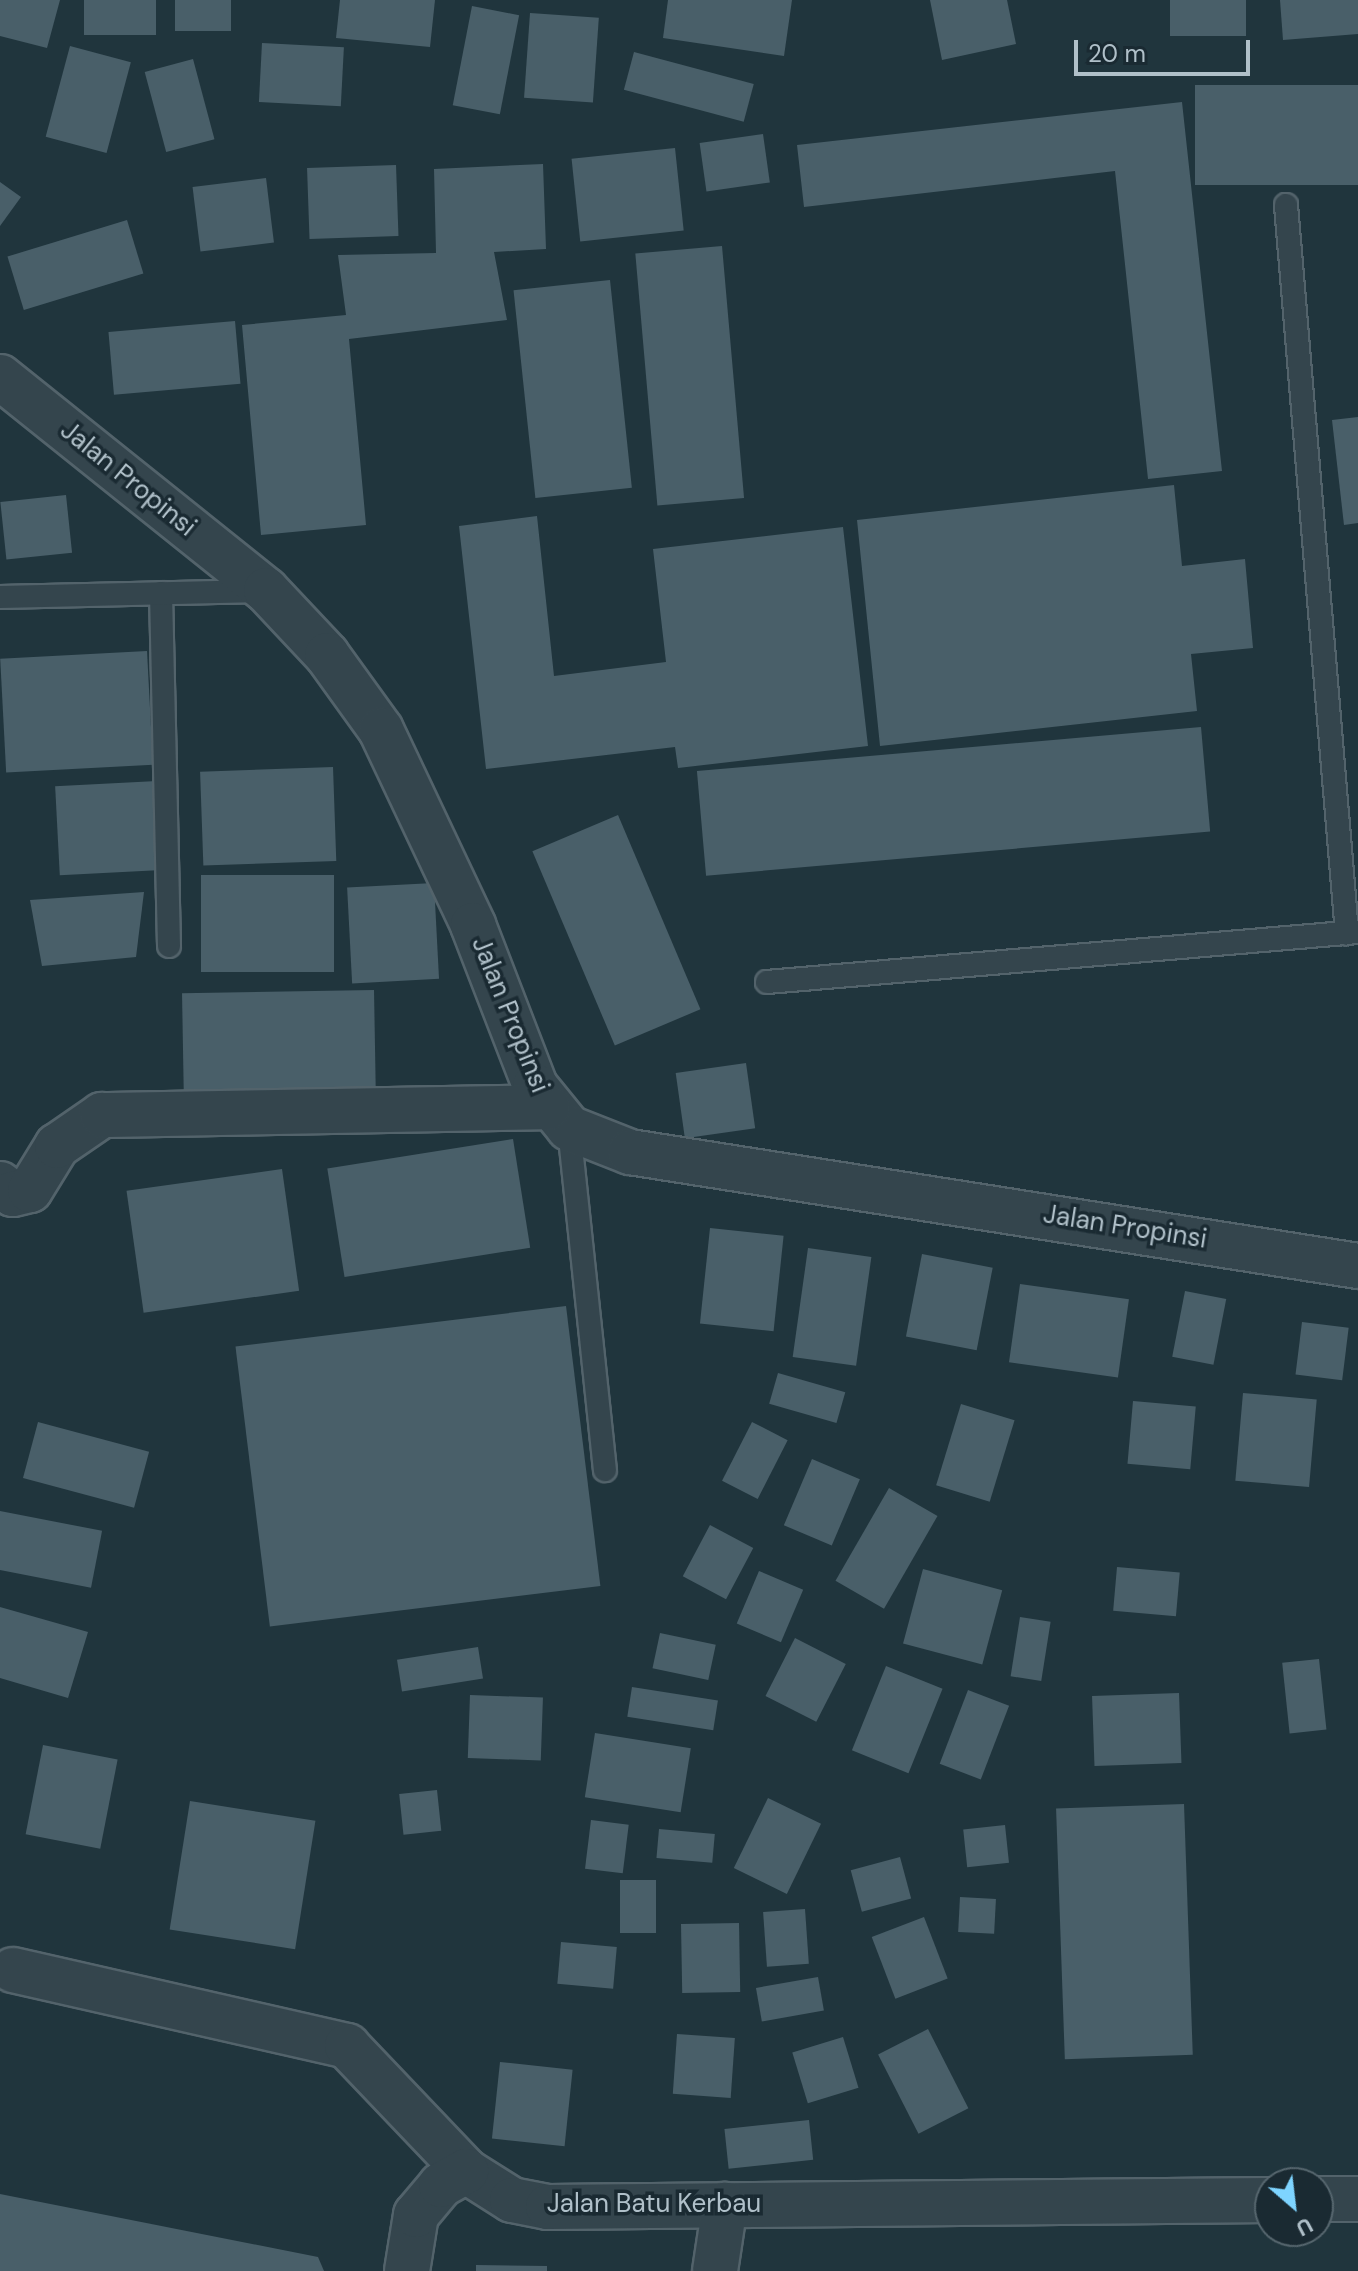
<!DOCTYPE html>
<style>
body{margin:0}
#map{position:relative;width:1358px;height:2271px;overflow:hidden;background:#20353d;font-family:"DM Sans",sans-serif}
div>[style]{position:absolute}
.building>*{inset:0;background:#495f69;transform-origin:0 0}
.roads{filter:drop-shadow(2px 0 #53636b) drop-shadow(-2px 0 #53636b) drop-shadow(0 2px #53636b) drop-shadow(0 -2px #53636b)}
.lane>*{height:22px;margin:-11px;padding:0 11px;transform-origin:11px;border-radius:11px;background:#34454d}
.street>*{height:44px;margin:-22px;padding:0 22px;transform-origin:22px;border-radius:22px;background:#34454d}
span{translate:-50% -50%;white-space:nowrap;text-align:center;line-height:1.15;-webkit-text-stroke:7px #1a2a32;paint-order:stroke}
.street-label{font-size:26px;color:#b0c0c9}
.north{position:absolute;left:1254px;top:2167px;width:80px;height:80px;box-sizing:border-box;background:#1a2a32;border:2px solid #56666e;border-radius:50%;rotate:152deg;font-size:22px;font-weight:700;line-height:32px;text-align:center;color:#b0c0c9}
.north::after{content:'';display:block;margin:auto;width:28px;height:36px;background:#7ed4ff;clip-path:polygon(50% 0,100% 100%,50% 72%,0 100%)}
.scale{position:absolute;left:1074px;top:40px;width:176px;height:36px;box-sizing:border-box;border:4px solid #b0c0c9;border-top:0;padding-left:10px;font-size:24px;line-height:28px;white-space:nowrap;color:#b0c0c9;-webkit-text-stroke:6px #1a2a32;paint-order:stroke}
</style>
<div id="map">
<div class="building">
<i style="clip-path:polygon(0 0,60px 0,47px 48px,0 36px)"></i>
<i style="left:84px;top:0;width:72px;height:35px"></i>
<i style="left:175px;top:0;width:56px;height:31px"></i>
<i style="clip-path:polygon(340px 0,435px 0,430px 47px,336px 38px)"></i>
<i style="clip-path:polygon(668px 0,792px 0,784px 56px,663px 38px)"></i>
<i style="clip-path:polygon(930px 0,1007px 0,1016px 44px,942px 60px)"></i>
<i style="left:1170px;top:0;width:76px;height:36px"></i>
<i style="clip-path:polygon(1280px 0,1358px 0,1358px 34px,1283px 40px)"></i>
<i style="left:472px;top:6px;width:48px;height:101px;rotate:11deg"></i>
<i style="left:530px;top:13px;width:69px;height:85px;rotate:4deg"></i>
<i style="left:262px;top:43px;width:82px;height:59px;rotate:3deg"></i>
<i style="left:70px;top:46px;width:63px;height:94px;rotate:15deg"></i>
<i style="left:634px;top:52px;width:124px;height:39px;rotate:15deg"></i>
<i style="left:193px;top:59px;width:83px;height:50px;rotate:75deg"></i>
<i style="left:1358px;top:85px;width:100px;height:163px;rotate:90deg"></i>
<i style="clip-path:polygon(1182px 102px,1222px 471px,1148px 479px,1115px 171px,804px 207px,797px 145px)"></i>
<i style="left:763px;top:134px;width:49px;height:64px;rotate:82deg"></i>
<i style="left:675px;top:148px;width:83px;height:104px;rotate:84deg"></i>
<i style="clip-path:polygon(543px 164px,546px 249px,494px 252px,507px 320px,349px 339px,366px 525px,261px 535px,242px 325px,346px 315px,338px 255px,436px 253px,434px 169px)"></i>
<i style="left:396px;top:165px;width:71px;height:89px;rotate:88deg"></i>
<i style="left:266px;top:178px;width:65px;height:74px;rotate:83deg"></i>
<i style="clip-path:polygon(0 182px,21px 197px,0 226px)"></i>
<i style="left:127px;top:220px;width:56px;height:125px;rotate:73deg"></i>
<i style="left:722px;top:246px;width:253px;height:87px;rotate:85deg"></i>
<i style="left:610px;top:280px;width:209px;height:97px;rotate:84deg"></i>
<i style="left:235px;top:321px;width:63px;height:127px;rotate:85deg"></i>
<i style="clip-path:polygon(1358px 417px,1358px 523px,1344px 525px,1332px 420px)"></i>
<i style="clip-path:polygon(1174px 485px,1182px 566px,1245px 559px,1253px 648px,1191px 654px,1197px 711px,880px 746px,857px 520px)"></i>
<i style="left:66px;top:495px;width:58px;height:66px;rotate:84deg"></i>
<i style="clip-path:polygon(537px 516px,554px 676px,666px 662px,653px 549px,843px 527px,868px 746px,678px 768px,675px 747px,486px 769px,459px 526px)"></i>
<i style="left:147px;top:651px;width:114px;height:147px;rotate:87deg"></i>
<i style="left:1201px;top:727px;width:105px;height:506px;rotate:85deg"></i>
<i style="left:333px;top:767px;width:94px;height:133px;rotate:88deg"></i>
<i style="left:157px;top:781px;width:89px;height:102px;rotate:87deg"></i>
<i style="left:618px;top:815px;width:211px;height:93px;rotate:67deg"></i>
<i style="left:334px;top:875px;width:97px;height:133px;rotate:90deg"></i>
<i style="left:434px;top:883px;width:96px;height:87px;rotate:87deg"></i>
<i style="clip-path:polygon(144px 892px,136px 957px,42px 966px,30px 900px)"></i>
<i style="left:374px;top:990px;width:106px;height:192px;rotate:89deg"></i>
<i style="left:746px;top:1063px;width:66px;height:71px;rotate:82deg"></i>
<i style="left:513px;top:1139px;width:110px;height:188px;rotate:81deg"></i>
<i style="left:282px;top:1169px;width:123px;height:157px;rotate:82deg"></i>
<i style="left:710px;top:1228px;width:74px;height:96px;rotate:6deg"></i>
<i style="left:808px;top:1248px;width:64px;height:110px;rotate:8deg"></i>
<i style="left:922px;top:1254px;width:72px;height:84px;rotate:11deg"></i>
<i style="left:1020px;top:1284px;width:110px;height:79px;rotate:8deg"></i>
<i style="left:1185px;top:1291px;width:42px;height:67px;rotate:11deg"></i>
<i style="left:566px;top:1306px;width:282px;height:333px;rotate:83deg"></i>
<i style="left:1302px;top:1322px;width:47px;height:53px;rotate:7deg"></i>
<i style="left:778px;top:1373px;width:70px;height:32px;rotate:16deg"></i>
<i style="left:1243px;top:1393px;width:74px;height:88px;rotate:5deg"></i>
<i style="left:1133px;top:1401px;width:63px;height:63px;rotate:5deg"></i>
<i style="left:961px;top:1404px;width:56px;height:85px;rotate:17deg"></i>
<i style="left:38px;top:1422px;width:115px;height:58px;rotate:15deg"></i>
<i style="left:752px;top:1422px;width:40px;height:66px;rotate:27deg"></i>
<i style="left:812px;top:1459px;width:52px;height:72px;rotate:23deg"></i>
<i style="left:889px;top:1488px;width:56px;height:107px;rotate:30deg"></i>
<i style="left:0;top:1511px;width:104px;height:58px;rotate:11deg"></i>
<i style="left:710px;top:1525px;width:49px;height:58px;rotate:28deg"></i>
<i style="left:1117px;top:1567px;width:63px;height:44px;rotate:5deg"></i>
<i style="left:923px;top:1569px;width:82px;height:77px;rotate:15deg"></i>
<i style="left:759px;top:1571px;width:48px;height:57px;rotate:23deg"></i>
<i style="clip-path:polygon(0 1607px,88px 1632px,68px 1698px,0 1678px)"></i>
<i style="left:1020px;top:1617px;width:31px;height:60px;rotate:9deg"></i>
<i style="left:660px;top:1633px;width:57px;height:36px;rotate:12deg"></i>
<i style="left:795px;top:1638px;width:57px;height:65px;rotate:27deg"></i>
<i style="left:478px;top:1647px;width:32px;height:82px;rotate:81deg"></i>
<i style="left:1319px;top:1659px;width:71px;height:37px;rotate:84deg"></i>
<i style="left:886px;top:1666px;width:61px;height:91px;rotate:22deg"></i>
<i style="left:632px;top:1687px;width:87px;height:30px;rotate:9deg"></i>
<i style="left:968px;top:1690px;width:44px;height:79px;rotate:21deg"></i>
<i style="left:1179px;top:1693px;width:70px;height:87px;rotate:88deg"></i>
<i style="left:470px;top:1695px;width:73px;height:63px;rotate:2deg"></i>
<i style="left:595px;top:1733px;width:97px;height:65px;rotate:9deg"></i>
<i style="left:43px;top:1745px;width:76px;height:91px;rotate:11deg"></i>
<i style="left:437px;top:1790px;width:41px;height:38px;rotate:84deg"></i>
<i style="left:768px;top:1798px;width:59px;height:78px;rotate:26deg"></i>
<i style="left:190px;top:1801px;width:127px;height:130px;rotate:9deg"></i>
<i style="left:1184px;top:1804px;width:251px;height:128px;rotate:88deg"></i>
<i style="left:591px;top:1820px;width:38px;height:49px;rotate:7deg"></i>
<i style="left:1005px;top:1825px;width:38px;height:42px;rotate:84deg"></i>
<i style="left:659px;top:1829px;width:56px;height:29px;rotate:5deg"></i>
<i style="left:900px;top:1857px;width:43px;height:51px;rotate:75deg"></i>
<i style="left:620px;top:1880px;width:36px;height:53px"></i>
<i style="left:960px;top:1897px;width:36px;height:35px;rotate:3deg"></i>
<i style="left:805px;top:1909px;width:55px;height:42px;rotate:86deg"></i>
<i style="left:924px;top:1917px;width:66px;height:56px;rotate:69deg"></i>
<i style="left:739px;top:1923px;width:69px;height:58px;rotate:89deg"></i>
<i style="left:561px;top:1942px;width:56px;height:42px;rotate:5deg"></i>
<i style="left:818px;top:1977px;width:34px;height:63px;rotate:80deg"></i>
<i style="left:928px;top:2029px;width:89px;height:56px;rotate:63deg"></i>
<i style="left:677px;top:2034px;width:58px;height:60px;rotate:4deg"></i>
<i style="left:843px;top:2037px;width:53px;height:53px;rotate:73deg"></i>
<i style="left:500px;top:2062px;width:73px;height:77px;rotate:6deg"></i>
<i style="left:809px;top:2120px;width:40px;height:85px;rotate:84deg"></i>
<i style="clip-path:polygon(0 2194px,318px 2257px,324px 2271px,0 2271px)"></i>
<i style="clip-path:polygon(476px 2265px,547px 2266px,547px 2271px,476px 2271px)"></i>
</div>
<div class="roads">
<div class="lane">
<i style="left:1286px;top:205px;width:731px;rotate:85.21deg"></i>
<i style="left:161px;top:593px;width:353px;rotate:88.7deg"></i>
<i style="left:0;top:597px;width:261px;rotate:-1.3deg"></i>
<i style="left:767px;top:982px;width:593px;rotate:-4.84deg"></i>
<i style="left:569px;top:1128px;width:344px;rotate:84deg"></i>
</div>
<div class="street">
<i style="left:0;top:377px;width:341px;rotate:38.7deg"></i>
<i style="left:266px;top:590px;width:89px;rotate:46.8deg"></i>
<i style="left:327px;top:655px;width:92px;rotate:54.2deg"></i>
<i style="left:381px;top:730px;width:216px;rotate:64.7deg"></i>
<i style="left:473px;top:925px;width:173px;rotate:68.9deg"></i>
<i style="left:535px;top:1086px;width:54px;rotate:51deg"></i>
<i style="left:569px;top:1128px;width:66px;rotate:21.5deg"></i>
<i style="left:630px;top:1152px;width:737px;rotate:8.9deg"></i>
<i style="left:0;top:1184px;width:16px;rotate:38deg"></i>
<i style="left:13px;top:1194px;width:17px;rotate:-13deg"></i>
<i style="left:30px;top:1190px;width:52px;rotate:-58.5deg"></i>
<i style="left:57px;top:1146px;width:55px;rotate:-34.6deg"></i>
<i style="left:102px;top:1115px;width:446px;rotate:-1deg"></i>
<i style="left:13px;top:1970px;width:343px;rotate:12.8deg"></i>
<i style="left:347px;top:2046px;width:173px;rotate:46.4deg"></i>
<i style="left:466px;top:2171px;width:54px;rotate:32.2deg"></i>
<i style="left:512px;top:2200px;width:37px;rotate:11deg"></i>
<i style="left:548px;top:2207px;width:722px;rotate:-0.56deg"></i>
<i style="left:1318px;top:2199px;width:40px"></i>
<i style="left:407px;top:2271px;width:57px;rotate:-80.9deg"></i>
<i style="left:416px;top:2215px;width:39px;rotate:-50deg"></i>
<i style="left:441px;top:2185px;width:29px;rotate:-29deg"></i>
<i style="left:715px;top:2271px;width:67px;rotate:-81.4deg"></i>
</div>
</div>
<div class="street-label">
<span style="left:128px;top:479px;rotate:39deg">Jalan Propinsi</span>
<span style="left:510px;top:1015px;rotate:68deg">Jalan Propinsi</span>
<span style="left:1125px;top:1227px;rotate:9deg">Jalan Propinsi</span>
<span style="left:654px;top:2204px">Jalan Batu Kerbau</span>
</div>
<div class="north">U</div>
<div class="scale">20 m</div>
</div>
